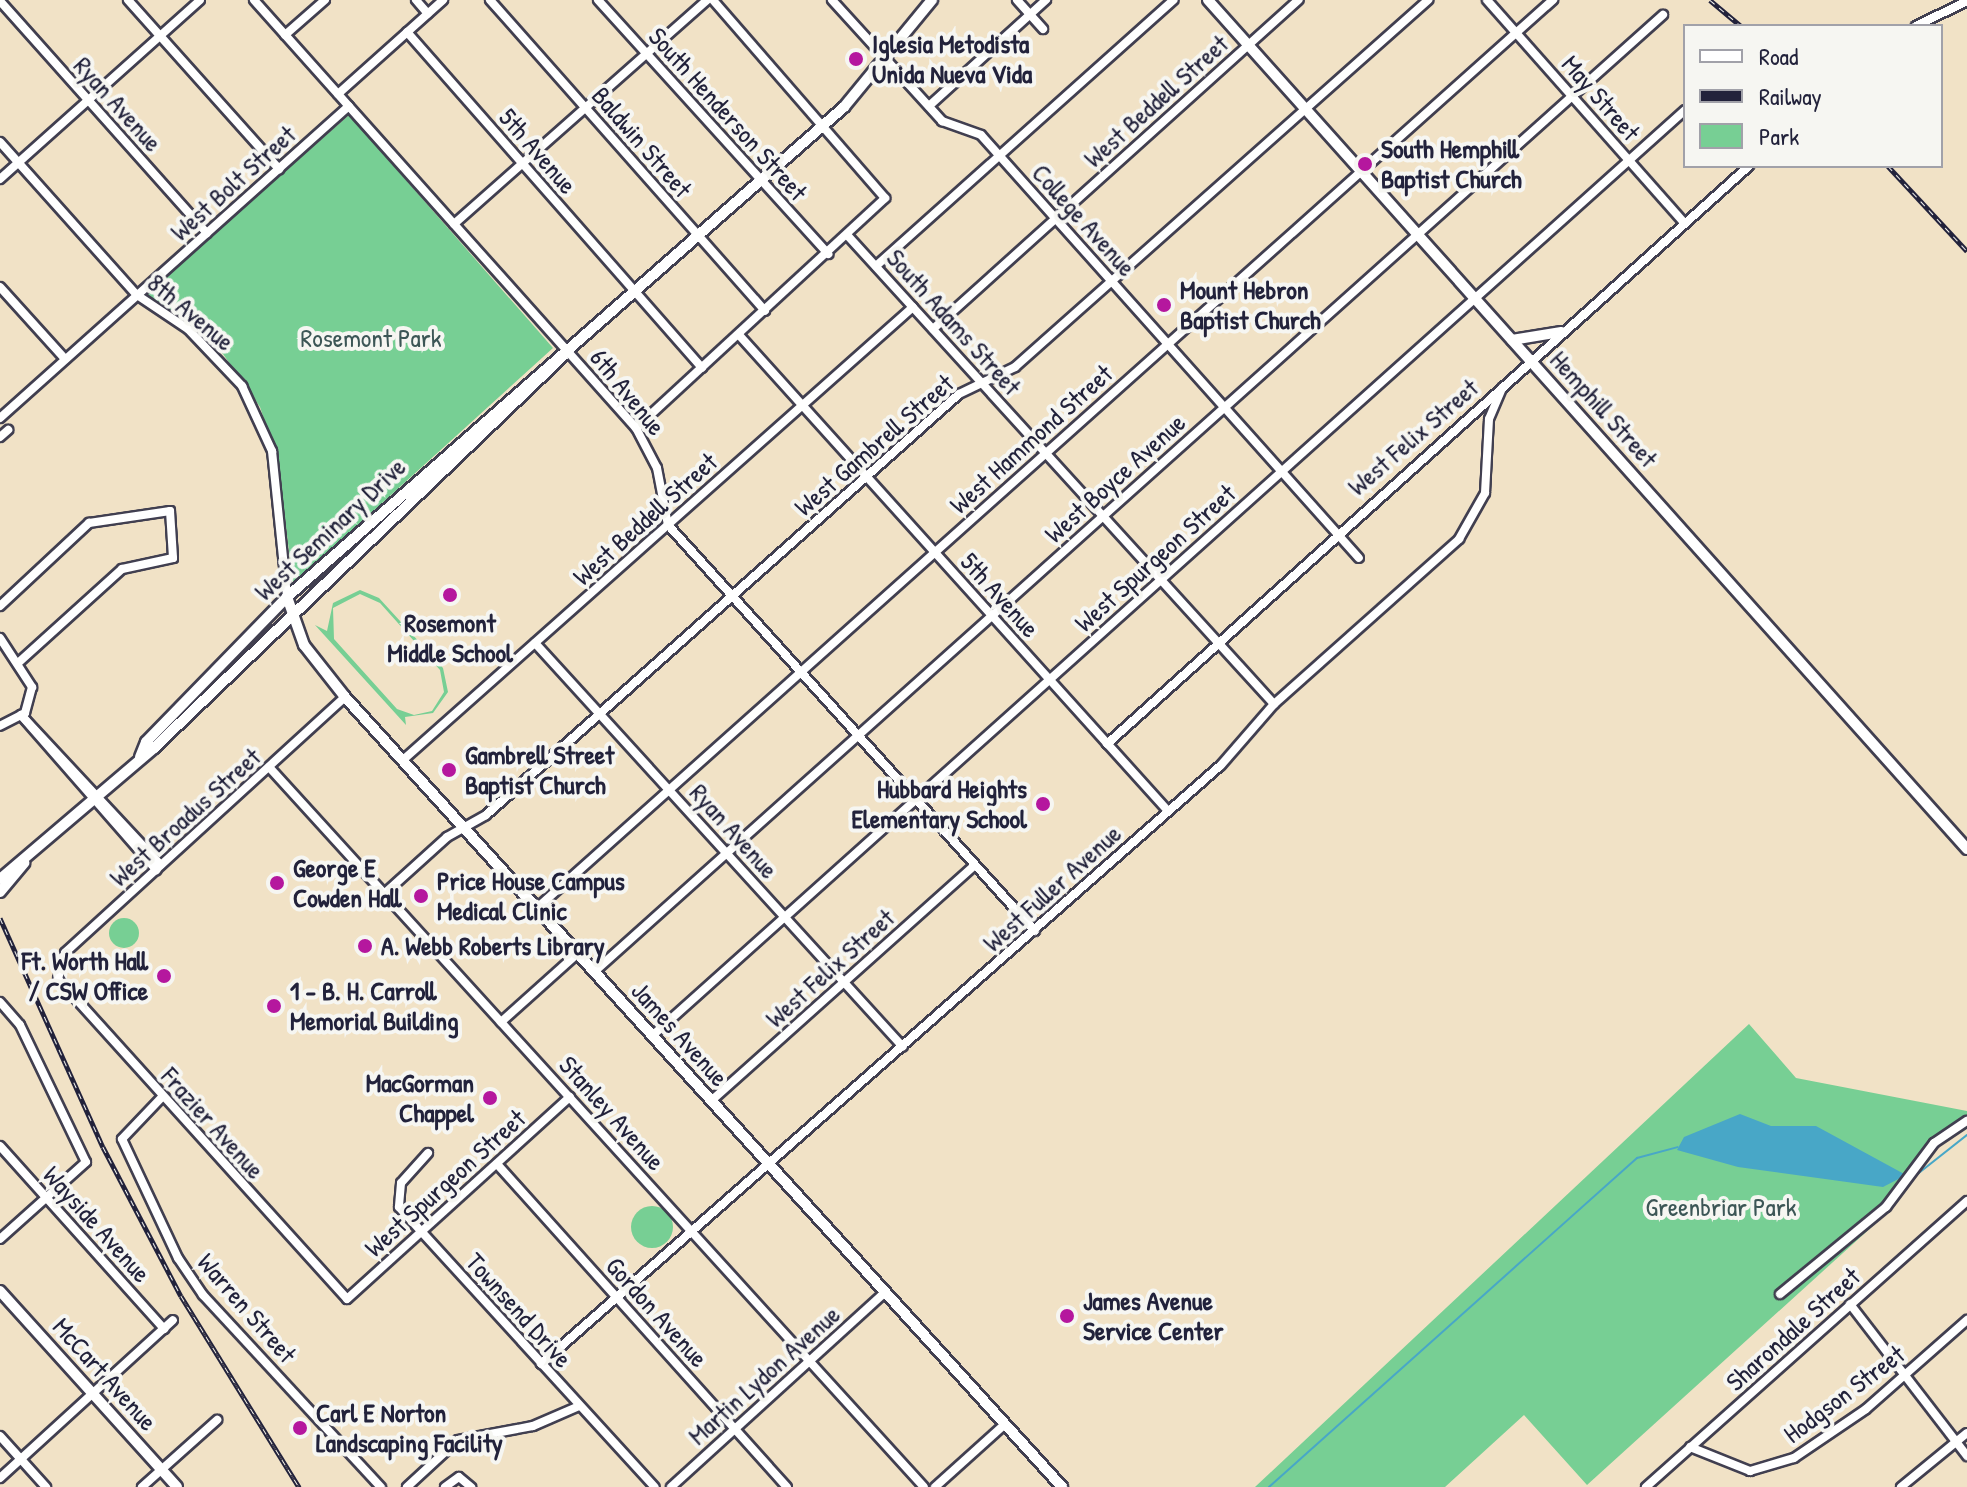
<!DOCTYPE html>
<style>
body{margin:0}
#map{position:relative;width:1967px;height:1487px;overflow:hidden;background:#f1e2c6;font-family:"Patrick Hand",sans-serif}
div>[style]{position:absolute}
.green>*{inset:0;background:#77cf94}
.round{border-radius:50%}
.water>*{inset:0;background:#48a7c7}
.stream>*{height:2px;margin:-1px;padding:0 1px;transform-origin:1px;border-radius:1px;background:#48a7c7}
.roads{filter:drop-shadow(2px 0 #413f50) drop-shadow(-2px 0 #413f50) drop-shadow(0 2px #413f50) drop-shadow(0 -2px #413f50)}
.minor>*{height:8px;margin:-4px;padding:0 4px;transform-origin:4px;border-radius:4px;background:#fff}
.major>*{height:10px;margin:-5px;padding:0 5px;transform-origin:5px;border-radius:5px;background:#fff}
.rail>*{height:5px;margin-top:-2.5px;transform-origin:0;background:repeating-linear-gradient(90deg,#f6f6f2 0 6px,#22223b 0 12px);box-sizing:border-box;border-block:2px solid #22223b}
.dots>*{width:22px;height:22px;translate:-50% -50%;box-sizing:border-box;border:4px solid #f6f6f2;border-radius:50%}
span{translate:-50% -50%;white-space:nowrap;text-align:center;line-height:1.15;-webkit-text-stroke:8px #f6f6f2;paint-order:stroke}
.poi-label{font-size:26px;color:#22223b;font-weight:700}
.left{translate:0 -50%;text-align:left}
.right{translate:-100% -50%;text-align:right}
.street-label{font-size:26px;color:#22223b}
.park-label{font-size:26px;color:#3c5656}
.legend{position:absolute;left:1683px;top:24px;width:260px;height:144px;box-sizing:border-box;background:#f6f6f2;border:2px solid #a1a1a9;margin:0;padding:10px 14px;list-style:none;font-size:24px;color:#22223b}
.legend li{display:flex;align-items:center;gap:16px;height:40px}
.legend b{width:40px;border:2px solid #a1a1a9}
</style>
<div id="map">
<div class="green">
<i style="clip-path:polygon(349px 115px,553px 348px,293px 584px,278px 461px,260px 407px,223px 354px,146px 294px)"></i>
<i style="clip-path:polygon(evenodd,360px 590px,379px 598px,443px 668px,448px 692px,433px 713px,405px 717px,406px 725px,315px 625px,327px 631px,333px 603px,360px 590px,360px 594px,380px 603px,440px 670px,444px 692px,432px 711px,414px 715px,397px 709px,334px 639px,333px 608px,360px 594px)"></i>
<i class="round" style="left:109px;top:918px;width:30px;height:30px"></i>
<i style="clip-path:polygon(1749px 1024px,1796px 1078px,1967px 1111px,1967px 1118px,1922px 1152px,1886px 1214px,1587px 1485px,1524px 1415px,1445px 1487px,1255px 1487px)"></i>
<i class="round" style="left:631px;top:1206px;width:42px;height:42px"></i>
</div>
<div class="water">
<i style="clip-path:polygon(1740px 1114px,1771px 1126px,1816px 1126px,1906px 1175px,1883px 1187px,1738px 1167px,1677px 1150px,1684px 1137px)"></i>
</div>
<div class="stream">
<i style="left:1915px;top:1176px;width:66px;rotate:-38.3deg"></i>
<i style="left:1269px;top:1487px;width:494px;rotate:-41.8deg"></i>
<i style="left:1637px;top:1158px;width:42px;rotate:-15deg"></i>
</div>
<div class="roads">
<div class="minor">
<i style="left:128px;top:0;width:227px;rotate:48.2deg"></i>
<i style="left:254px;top:0;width:574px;rotate:48.25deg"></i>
<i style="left:636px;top:428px;width:45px;rotate:62.3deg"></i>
<i style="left:657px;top:468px;width:58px;rotate:79.1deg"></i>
<i style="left:668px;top:525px;width:547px;rotate:47.89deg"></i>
<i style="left:416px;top:0;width:18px;rotate:49deg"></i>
<i style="left:490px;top:0;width:415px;rotate:48.5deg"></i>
<i style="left:598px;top:0;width:343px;rotate:47.8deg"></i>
<i style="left:832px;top:0;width:164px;rotate:47.7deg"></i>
<i style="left:942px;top:121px;width:41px;rotate:19.7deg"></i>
<i style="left:981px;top:135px;width:567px;rotate:48.22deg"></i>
<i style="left:1017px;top:0;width:39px;rotate:48deg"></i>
<i style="left:1487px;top:0;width:298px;rotate:48.5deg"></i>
<i style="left:0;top:1px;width:311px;rotate:48.3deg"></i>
<i style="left:1916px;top:26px;width:57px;rotate:-26.1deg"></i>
<i style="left:407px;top:32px;width:447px;rotate:48.7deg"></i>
<i style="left:285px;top:35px;width:53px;rotate:-41.2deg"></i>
<i style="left:338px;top:94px;width:141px;rotate:-41.8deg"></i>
<i style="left:929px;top:106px;width:158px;rotate:-42.2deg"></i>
<i style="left:0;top:142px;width:205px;rotate:48.2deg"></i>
<i style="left:137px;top:295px;width:61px;rotate:33.7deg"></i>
<i style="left:188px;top:329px;width:79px;rotate:46.5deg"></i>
<i style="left:242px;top:386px;width:72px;rotate:65.2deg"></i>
<i style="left:272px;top:451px;width:147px;rotate:84.1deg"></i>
<i style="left:0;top:179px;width:268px;rotate:-41.8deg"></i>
<i style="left:454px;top:224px;width:338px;rotate:-41.5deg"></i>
<i style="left:848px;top:236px;width:633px;rotate:47.69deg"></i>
<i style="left:876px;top:266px;width:399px;rotate:-41.8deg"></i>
<i style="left:0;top:287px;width:97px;rotate:47.9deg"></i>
<i style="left:933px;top:329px;width:492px;rotate:-42deg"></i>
<i style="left:739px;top:335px;width:641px;rotate:47.97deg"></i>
<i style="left:0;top:418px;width:468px;rotate:-41.8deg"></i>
<i style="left:636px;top:428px;width:339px;rotate:-42.7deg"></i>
<i style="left:885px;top:198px;width:262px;rotate:-131deg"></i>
<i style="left:0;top:437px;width:11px;rotate:-41deg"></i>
<i style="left:0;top:606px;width:122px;rotate:-43deg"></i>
<i style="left:89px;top:523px;width:82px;rotate:-8.4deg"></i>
<i style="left:170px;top:511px;width:47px;rotate:86.3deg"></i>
<i style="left:173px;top:558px;width:52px;rotate:167.8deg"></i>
<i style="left:122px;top:569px;width:139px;rotate:137.9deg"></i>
<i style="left:0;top:638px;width:59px;rotate:56.9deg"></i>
<i style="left:32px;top:687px;width:27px;rotate:105deg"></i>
<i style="left:25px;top:713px;width:28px;rotate:153deg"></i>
<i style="left:535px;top:643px;width:546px;rotate:47.67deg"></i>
<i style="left:345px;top:697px;width:379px;rotate:137.6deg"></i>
<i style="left:65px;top:953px;width:27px;rotate:105deg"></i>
<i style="left:58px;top:979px;width:431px;rotate:47.9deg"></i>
<i style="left:347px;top:1299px;width:301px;rotate:-42.2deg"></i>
<i style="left:21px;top:715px;width:206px;rotate:48.9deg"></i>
<i style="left:21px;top:715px;width:205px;rotate:47deg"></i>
<i style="left:1107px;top:744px;width:864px;rotate:-42deg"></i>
<i style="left:403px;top:760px;width:682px;rotate:-41.61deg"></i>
<i style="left:269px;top:767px;width:973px;rotate:47.71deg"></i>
<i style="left:384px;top:894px;width:85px;rotate:-42.1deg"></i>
<i style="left:447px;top:837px;width:45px;rotate:-29.4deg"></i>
<i style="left:486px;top:815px;width:633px;rotate:-41.67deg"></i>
<i style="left:959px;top:394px;width:62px;rotate:-25.7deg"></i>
<i style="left:1015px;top:367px;width:553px;rotate:-41.62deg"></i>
<i style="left:537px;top:908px;width:1363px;rotate:-41.79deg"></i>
<i style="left:594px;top:972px;width:1435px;rotate:-41.84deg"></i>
<i style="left:0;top:1002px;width:30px;rotate:49deg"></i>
<i style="left:20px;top:1025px;width:152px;rotate:64.3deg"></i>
<i style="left:86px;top:1162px;width:115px;rotate:138.2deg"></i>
<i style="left:501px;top:1022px;width:102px;rotate:-41.8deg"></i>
<i style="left:652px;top:1036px;width:1387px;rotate:-41.87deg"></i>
<i style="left:162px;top:1097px;width:58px;rotate:133.6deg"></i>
<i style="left:122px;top:1139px;width:132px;rotate:64.8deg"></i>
<i style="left:178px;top:1258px;width:45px;rotate:56deg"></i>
<i style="left:203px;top:1295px;width:262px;rotate:47.2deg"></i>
<i style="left:711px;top:1101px;width:354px;rotate:-41.8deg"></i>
<i style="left:0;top:1146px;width:246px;rotate:48.1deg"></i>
<i style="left:428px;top:1153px;width:40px;rotate:132deg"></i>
<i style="left:401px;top:1183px;width:24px;rotate:95deg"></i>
<i style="left:399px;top:1207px;width:379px;rotate:47.6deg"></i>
<i style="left:497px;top:1164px;width:434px;rotate:48.1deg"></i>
<i style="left:1780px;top:1294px;width:137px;rotate:-39.4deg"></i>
<i style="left:1886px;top:1207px;width:80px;rotate:-53.1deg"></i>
<i style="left:1934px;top:1143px;width:40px;rotate:-34deg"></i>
<i style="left:1850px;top:1304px;width:192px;rotate:52.4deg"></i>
<i style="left:541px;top:1364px;width:906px;rotate:-41.38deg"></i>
<i style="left:1221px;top:765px;width:81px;rotate:-49deg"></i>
<i style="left:1274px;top:704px;width:248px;rotate:-41.7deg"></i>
<i style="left:1459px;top:539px;width:53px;rotate:-60.5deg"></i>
<i style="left:1485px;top:493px;width:74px;rotate:-86.9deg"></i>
<i style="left:1489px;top:419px;width:34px;rotate:-67deg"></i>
<i style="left:0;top:1436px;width:69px;rotate:48deg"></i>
<i style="left:1690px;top:1447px;width:65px;rotate:21.8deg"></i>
<i style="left:1750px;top:1471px;width:46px;rotate:-16.5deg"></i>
<i style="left:1794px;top:1458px;width:87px;rotate:-34.2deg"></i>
<i style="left:1866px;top:1409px;width:135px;rotate:-41.4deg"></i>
<i style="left:0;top:1478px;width:234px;rotate:-42.4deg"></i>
<i style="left:142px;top:1487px;width:101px;rotate:-41.8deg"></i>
<i style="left:407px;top:1487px;width:69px;rotate:-42.7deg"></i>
<i style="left:458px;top:1440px;width:76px;rotate:-10.6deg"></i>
<i style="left:533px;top:1426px;width:50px;rotate:-23.5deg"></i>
<i style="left:445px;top:1487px;width:17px;rotate:-36deg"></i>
<i style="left:459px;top:1477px;width:16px;rotate:40deg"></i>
<i style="left:671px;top:1487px;width:288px;rotate:-42.3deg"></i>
<i style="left:935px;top:1487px;width:94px;rotate:-42deg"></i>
<i style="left:1646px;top:1487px;width:430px;rotate:-41.7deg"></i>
<i style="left:1901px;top:1487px;width:85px;rotate:-39.3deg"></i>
</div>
<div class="major">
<i style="left:1208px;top:0;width:1139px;rotate:48.2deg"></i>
<i style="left:1512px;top:340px;width:50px;rotate:-9.3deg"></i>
<i style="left:287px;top:597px;width:51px;rotate:70.5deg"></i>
<i style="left:304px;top:645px;width:66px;rotate:51.7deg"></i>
<i style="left:345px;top:697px;width:1067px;rotate:47.77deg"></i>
<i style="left:140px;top:757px;width:16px;rotate:-68deg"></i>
<i style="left:146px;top:742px;width:202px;rotate:-45.8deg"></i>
<i style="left:287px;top:597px;width:742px;rotate:-41.34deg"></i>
<i style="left:844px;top:107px;width:139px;rotate:-50.6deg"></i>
<i style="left:0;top:879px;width:202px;rotate:-40.4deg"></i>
<i style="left:154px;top:748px;width:568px;rotate:-43.79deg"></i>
<i style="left:0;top:892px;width:38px;rotate:-50deg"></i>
<i style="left:0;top:1291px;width:264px;rotate:47.9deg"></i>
</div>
</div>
<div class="rail">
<i style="left:1710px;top:0;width:40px;rotate:40deg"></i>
<i style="left:1888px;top:166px;width:116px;rotate:47.1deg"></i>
<i style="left:0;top:918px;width:251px;rotate:65.8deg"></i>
<i style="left:103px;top:1147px;width:168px;rotate:62.4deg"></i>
<i style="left:181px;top:1296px;width:225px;rotate:58.3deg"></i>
</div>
<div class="dots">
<i style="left:856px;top:59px;background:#b5179e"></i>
<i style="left:1365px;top:164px;background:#b5179e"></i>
<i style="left:1164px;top:305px;background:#b5179e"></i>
<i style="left:450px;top:595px;background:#b5179e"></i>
<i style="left:449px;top:770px;background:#b5179e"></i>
<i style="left:1043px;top:804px;background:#b5179e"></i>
<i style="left:277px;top:883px;background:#b5179e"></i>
<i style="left:421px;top:896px;background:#b5179e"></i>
<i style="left:365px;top:946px;background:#b5179e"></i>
<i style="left:164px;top:976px;background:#b5179e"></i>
<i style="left:274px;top:1006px;background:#b5179e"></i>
<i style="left:490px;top:1098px;background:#b5179e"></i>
<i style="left:1067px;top:1316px;background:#b5179e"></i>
<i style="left:300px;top:1428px;background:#b5179e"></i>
</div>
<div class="poi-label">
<span class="left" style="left:872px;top:59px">Iglesia Metodista<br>Unida Nueva Vida</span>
<span class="left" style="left:1381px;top:164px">South Hemphill<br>Baptist Church</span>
<span class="left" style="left:1180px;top:305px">Mount Hebron<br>Baptist Church</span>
<span style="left:450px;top:638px">Rosemont<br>Middle School</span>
<span class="left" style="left:465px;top:770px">Gambrell Street<br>Baptist Church</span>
<span class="right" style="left:1027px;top:804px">Hubbard Heights<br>Elementary School</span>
<span class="left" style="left:293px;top:883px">George E<br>Cowden Hall</span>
<span class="left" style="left:437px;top:896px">Price House Campus<br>Medical Clinic</span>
<span class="left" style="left:381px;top:946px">A. Webb Roberts Library</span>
<span class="right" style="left:148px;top:976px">Ft. Worth Hall<br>/ CSW Office</span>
<span class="left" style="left:290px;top:1006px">1 - B. H. Carroll<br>Memorial Building</span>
<span class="right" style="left:474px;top:1098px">MacGorman<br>Chappel</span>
<span class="left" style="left:1083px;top:1316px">James Avenue<br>Service Center</span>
<span class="left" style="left:316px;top:1428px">Carl E Norton<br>Landscaping Facility</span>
</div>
<div class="street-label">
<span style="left:1601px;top:98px;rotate:49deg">May Street</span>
<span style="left:1156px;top:101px;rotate:-42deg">West Beddell Street</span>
<span style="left:118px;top:104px;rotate:48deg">Ryan Avenue</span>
<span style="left:728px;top:114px;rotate:48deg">South Henderson Street</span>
<span style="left:642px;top:142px;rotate:49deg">Baldwin Street</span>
<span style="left:538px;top:151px;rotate:49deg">5th Avenue</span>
<span style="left:233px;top:183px;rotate:-42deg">West Bolt Street</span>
<span style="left:1084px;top:220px;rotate:48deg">College Avenue</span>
<span style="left:191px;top:312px;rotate:40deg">8th Avenue</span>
<span style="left:954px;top:322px;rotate:48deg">South Adams Street</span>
<span style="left:628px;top:392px;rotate:51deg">6th Avenue</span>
<span style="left:1604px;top:409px;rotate:48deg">Hemphill Street</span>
<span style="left:1413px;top:437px;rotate:-41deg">West Felix Street</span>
<span style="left:1031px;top:439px;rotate:-42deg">West Hammond Street</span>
<span style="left:874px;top:445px;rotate:-41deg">West Gambrell Street</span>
<span style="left:1115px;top:478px;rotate:-42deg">West Boyce Avenue</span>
<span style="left:645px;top:519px;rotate:-42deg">West Beddell Street</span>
<span style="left:330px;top:529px;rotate:-43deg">West Seminary Drive</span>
<span style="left:1155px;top:558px;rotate:-42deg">West Spurgeon Street</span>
<span style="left:1000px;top:595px;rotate:48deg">5th Avenue</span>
<span style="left:185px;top:817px;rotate:-42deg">West Broadus Street</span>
<span style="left:734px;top:831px;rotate:48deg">Ryan Avenue</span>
<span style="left:1052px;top:888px;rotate:-42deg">West Fuller Avenue</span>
<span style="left:830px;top:968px;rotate:-42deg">West Felix Street</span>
<span style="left:680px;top:1034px;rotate:48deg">James Avenue</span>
<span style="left:612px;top:1113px;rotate:48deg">Stanley Avenue</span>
<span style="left:213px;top:1123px;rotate:48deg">Frazier Avenue</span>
<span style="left:445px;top:1183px;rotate:-42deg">West Spurgeon Street</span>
<span style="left:97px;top:1224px;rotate:48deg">Wayside Avenue</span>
<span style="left:247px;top:1308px;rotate:49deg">Warren Street</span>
<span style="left:519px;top:1310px;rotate:48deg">Townsend Drive</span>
<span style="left:657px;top:1312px;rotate:48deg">Gordon Avenue</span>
<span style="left:1793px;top:1329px;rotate:-42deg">Sharondale Street</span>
<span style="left:105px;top:1374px;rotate:48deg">McCart Avenue</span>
<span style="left:764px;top:1375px;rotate:-42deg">Martin Lydon Avenue</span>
<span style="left:1844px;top:1394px;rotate:-37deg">Hodgson Street</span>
</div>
<div class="park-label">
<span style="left:371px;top:338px">Rosemont Park</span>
<span style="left:1721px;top:1207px">Greenbriar Park</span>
</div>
<ul class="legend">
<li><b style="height:10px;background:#fff"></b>Road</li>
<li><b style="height:10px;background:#22223b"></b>Railway</li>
<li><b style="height:22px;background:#77cf94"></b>Park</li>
</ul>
</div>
